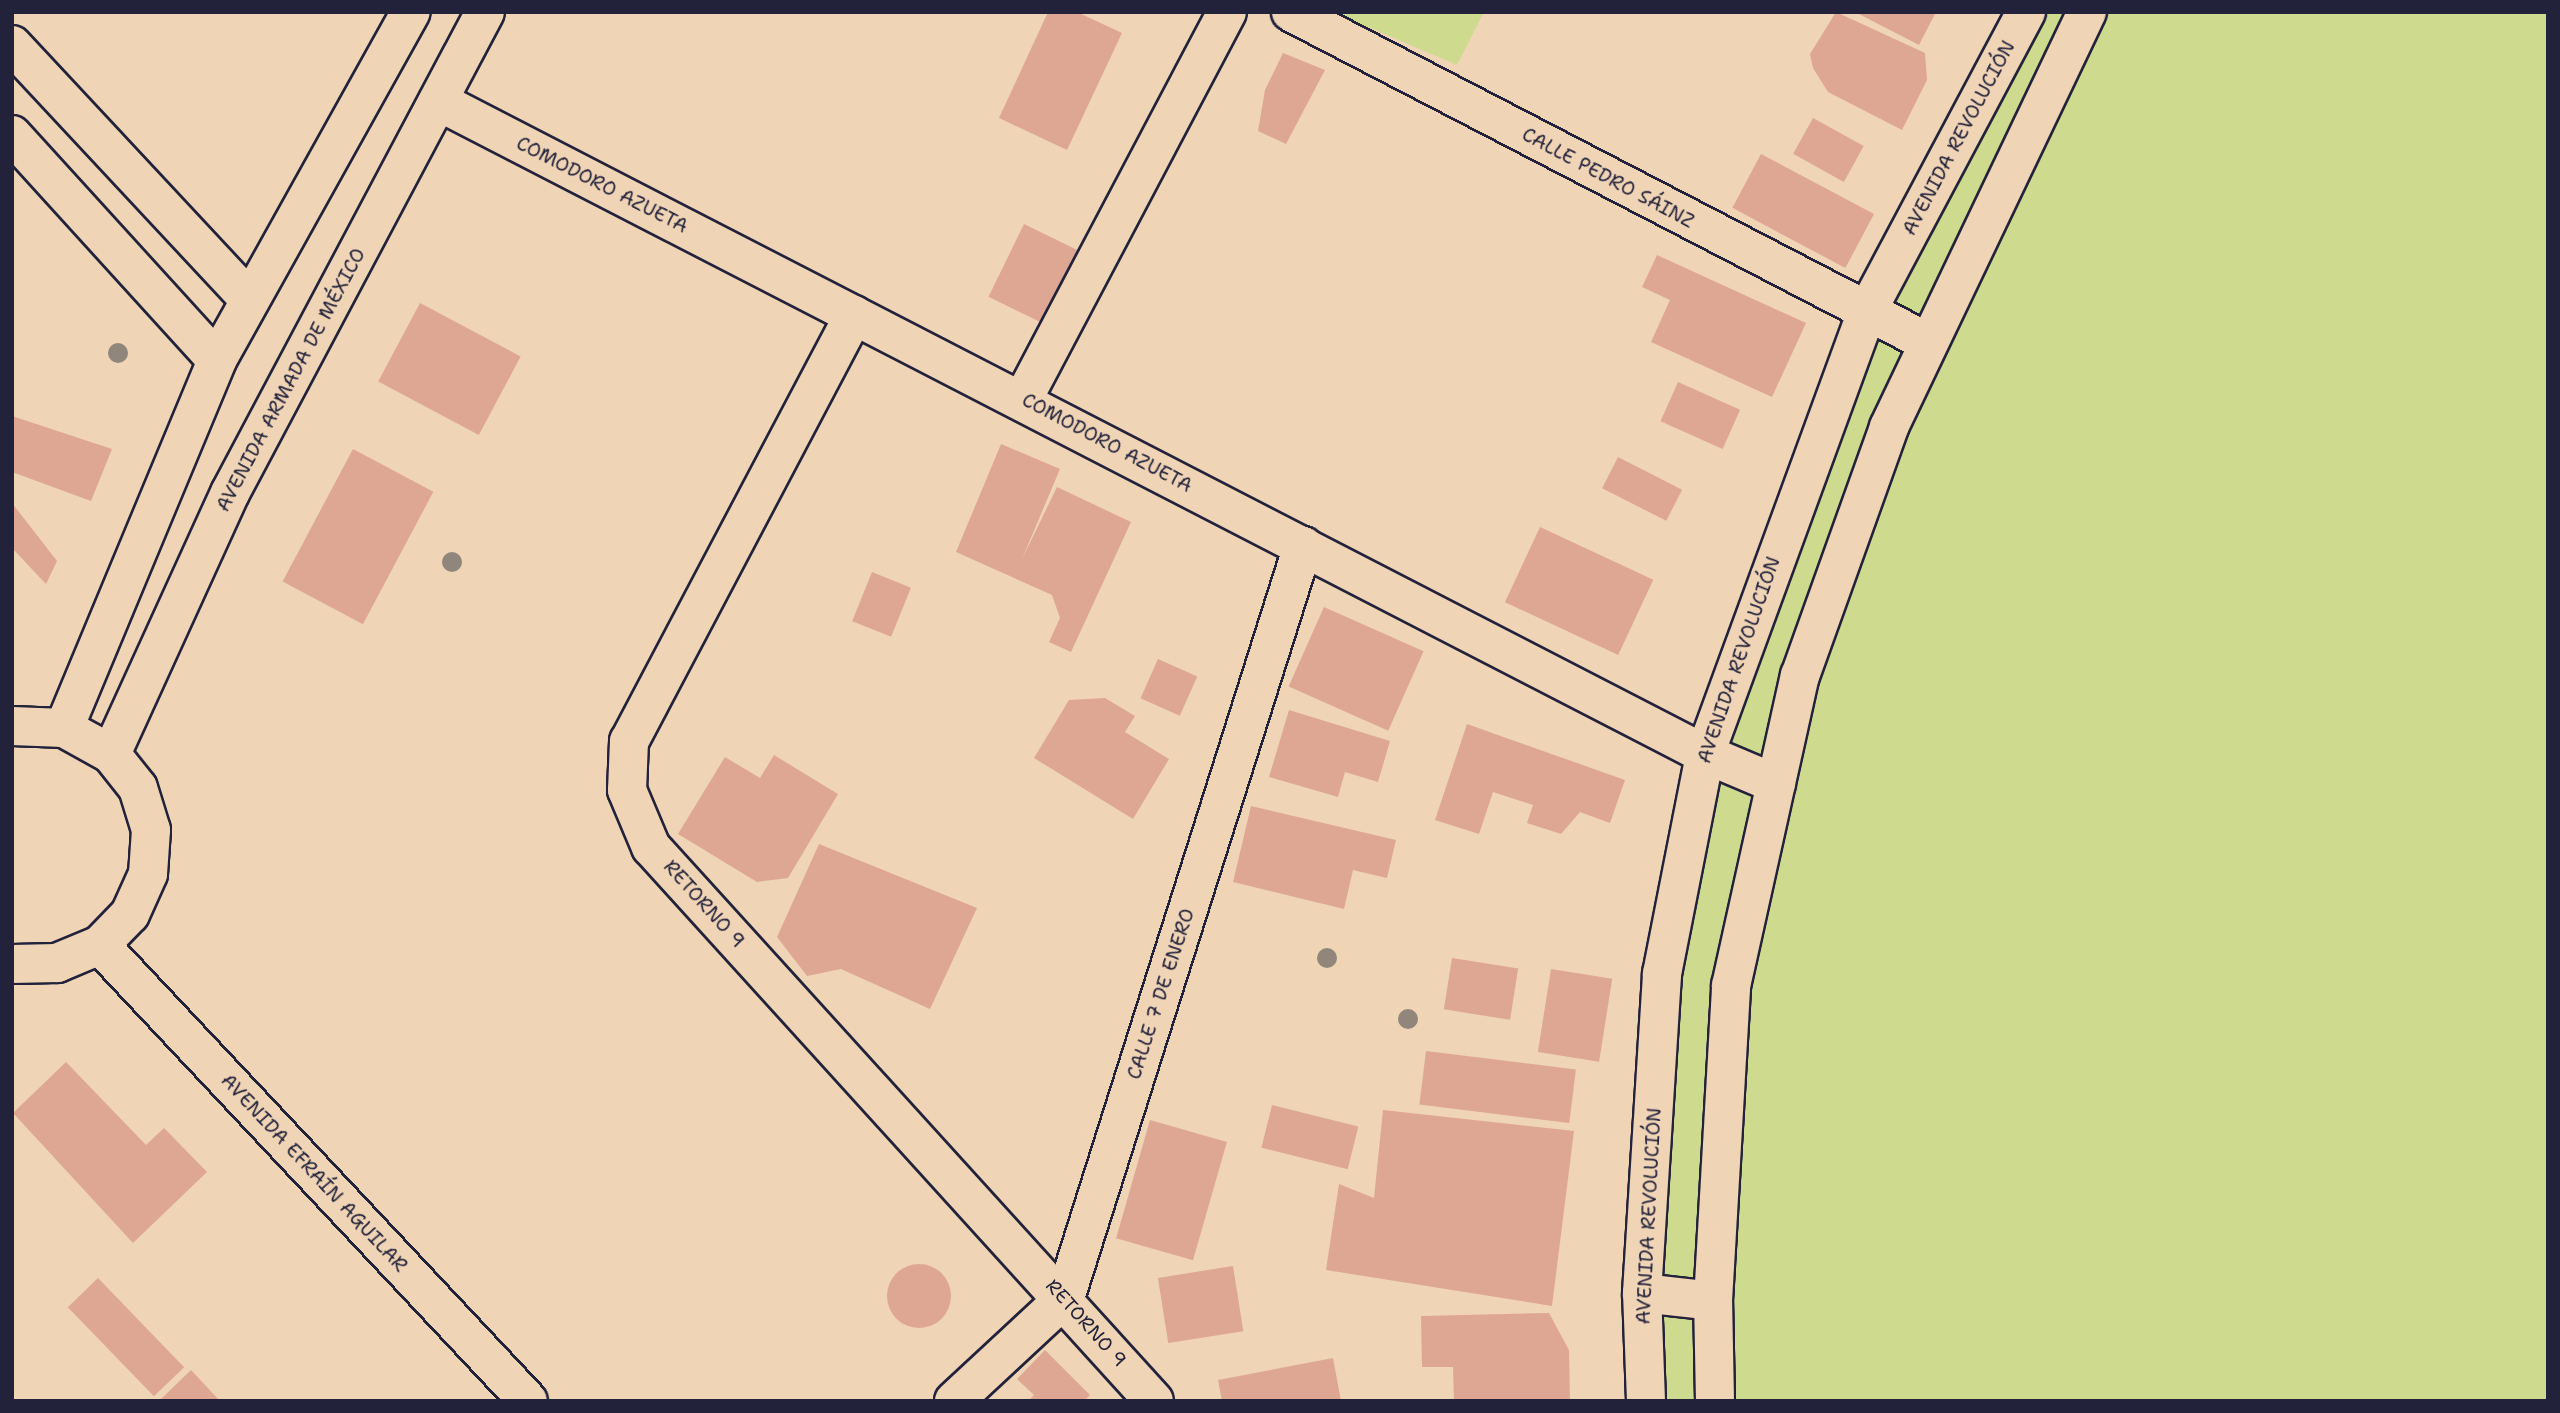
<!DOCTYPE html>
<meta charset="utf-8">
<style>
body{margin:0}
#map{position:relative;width:2560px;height:1413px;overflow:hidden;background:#f0d4b6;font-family:"Shantell Sans",sans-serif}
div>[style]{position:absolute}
.green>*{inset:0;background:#cedb8f}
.building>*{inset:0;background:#dea794;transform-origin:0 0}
.round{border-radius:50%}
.roads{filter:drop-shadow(2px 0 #22223b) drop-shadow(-2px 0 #22223b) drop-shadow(0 2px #22223b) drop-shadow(0 -2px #22223b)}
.minor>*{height:38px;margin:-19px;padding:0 19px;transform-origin:19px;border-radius:19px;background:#f0d4b6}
.secondary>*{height:38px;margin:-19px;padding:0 19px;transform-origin:19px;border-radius:19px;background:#f0d4b6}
.primary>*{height:38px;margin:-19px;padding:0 19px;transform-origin:19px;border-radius:19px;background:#f0d4b6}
.trees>*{width:20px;height:20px;margin:-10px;border-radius:50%;background:#91867c}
span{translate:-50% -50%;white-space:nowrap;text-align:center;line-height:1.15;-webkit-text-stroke:6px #f0d4b6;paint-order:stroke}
.street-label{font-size:19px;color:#22223b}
.frame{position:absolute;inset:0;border:14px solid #22223b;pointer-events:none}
</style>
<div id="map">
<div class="green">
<i style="clip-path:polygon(1333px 12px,1484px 12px,1457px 65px)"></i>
<i style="clip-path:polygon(2018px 12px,2548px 12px,2548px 1401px,1656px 1401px,1635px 1048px,1803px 449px)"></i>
</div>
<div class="building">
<i style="clip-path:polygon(1048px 12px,1077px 12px,1122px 33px,1067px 150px,999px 118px)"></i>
<i style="clip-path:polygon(1836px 12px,1925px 53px,1927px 80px,1902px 130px,1828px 92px,1813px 68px,1810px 54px)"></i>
<i style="clip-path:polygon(1855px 12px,1936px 12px,1919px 45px)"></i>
<i style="clip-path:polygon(1283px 53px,1325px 70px,1286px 144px,1258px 131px,1265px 90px)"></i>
<i style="left:1813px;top:118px;width:58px;height:41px;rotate:29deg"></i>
<i style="left:1761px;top:154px;width:128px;height:61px;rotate:28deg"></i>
<i style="left:1024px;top:224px;width:61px;height:81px;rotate:26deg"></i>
<i style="clip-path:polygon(1657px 255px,1806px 323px,1772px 397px,1651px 342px,1670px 300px,1642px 287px)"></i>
<i style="left:420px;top:303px;width:114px;height:89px;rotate:28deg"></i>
<i style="left:1678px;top:382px;width:68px;height:43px;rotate:24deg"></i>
<i style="clip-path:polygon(12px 416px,112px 449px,91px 501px,12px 472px)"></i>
<i style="clip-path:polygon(1001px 444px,1060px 469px,1022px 559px,1057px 487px,1131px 522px,1071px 652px,1049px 642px,1060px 618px,1052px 595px,956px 552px)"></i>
<i style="left:353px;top:449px;width:91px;height:150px;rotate:28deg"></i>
<i style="left:1618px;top:457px;width:72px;height:35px;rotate:27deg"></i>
<i style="clip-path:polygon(12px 503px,57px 561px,46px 584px,12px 548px)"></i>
<i style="left:1540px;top:527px;width:125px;height:83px;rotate:25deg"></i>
<i style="left:872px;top:572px;width:42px;height:53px;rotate:22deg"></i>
<i style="left:1324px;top:607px;width:109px;height:87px;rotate:24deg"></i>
<i style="left:1158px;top:659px;width:43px;height:43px;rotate:24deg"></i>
<i style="clip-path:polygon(1105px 698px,1135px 716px,1125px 732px,1169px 759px,1133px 819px,1034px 758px,1069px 700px)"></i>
<i style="clip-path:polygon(1289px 710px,1390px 741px,1378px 782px,1345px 772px,1338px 797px,1269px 777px)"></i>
<i style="clip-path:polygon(1467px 724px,1625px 780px,1610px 823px,1580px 812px,1561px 834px,1527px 823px,1533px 805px,1493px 792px,1479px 834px,1435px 820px)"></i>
<i style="clip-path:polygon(774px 755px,838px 794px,788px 878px,757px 882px,678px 834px,725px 757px,760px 778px)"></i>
<i style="clip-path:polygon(1251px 806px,1396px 840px,1387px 878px,1353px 870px,1344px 909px,1233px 882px)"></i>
<i style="clip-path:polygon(819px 844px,977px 908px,930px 1009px,841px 969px,807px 976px,777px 937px)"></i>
<i style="left:1452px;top:958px;width:67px;height:52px;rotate:9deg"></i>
<i style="left:1551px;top:969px;width:62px;height:84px;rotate:9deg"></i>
<i style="left:1426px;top:1051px;width:151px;height:54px;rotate:7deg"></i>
<i style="clip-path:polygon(66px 1062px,146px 1145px,164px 1128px,207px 1172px,133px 1243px,13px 1113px)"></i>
<i style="left:1272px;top:1105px;width:89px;height:44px;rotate:14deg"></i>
<i style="clip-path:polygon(1383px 1110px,1574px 1131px,1552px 1306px,1326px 1270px,1339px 1184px,1374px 1198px)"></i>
<i style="left:1150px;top:1120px;width:80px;height:123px;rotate:16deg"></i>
<i class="round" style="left:887px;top:1264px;width:64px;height:64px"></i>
<i style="left:1233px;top:1266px;width:66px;height:76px;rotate:81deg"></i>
<i style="left:98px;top:1278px;width:124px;height:42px;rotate:46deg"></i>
<i style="clip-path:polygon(1549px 1313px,1569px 1350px,1570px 1401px,1454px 1401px,1453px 1367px,1422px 1367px,1421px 1316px)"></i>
<i style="clip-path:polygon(1045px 1350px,1090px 1395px,1084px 1401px,1028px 1401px,1034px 1395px,1017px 1379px)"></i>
<i style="clip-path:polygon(1333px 1358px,1341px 1401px,1222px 1401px,1218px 1380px)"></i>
<i style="clip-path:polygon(191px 1370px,220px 1401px,159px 1401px)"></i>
</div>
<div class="roads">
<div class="minor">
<i style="left:1291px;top:12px;width:717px;rotate:27.42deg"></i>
<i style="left:12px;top:45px;width:346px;rotate:47deg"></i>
<i style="left:438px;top:101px;width:1425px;rotate:27.27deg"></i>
<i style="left:1705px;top:754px;width:77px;rotate:22.9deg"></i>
<i style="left:12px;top:135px;width:304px;rotate:47.7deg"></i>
<i style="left:854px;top:315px;width:482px;rotate:117.8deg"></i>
<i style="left:629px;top:741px;width:49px;rotate:92.3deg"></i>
<i style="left:627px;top:790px;width:62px;rotate:67.2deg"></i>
<i style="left:651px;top:847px;width:748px;rotate:47.76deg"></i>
<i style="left:1023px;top:399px;width:437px;rotate:-62.2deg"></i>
<i style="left:64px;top:728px;width:399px;rotate:-67.4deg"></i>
<i style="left:217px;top:360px;width:398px;rotate:-60.9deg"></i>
<i style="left:111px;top:754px;width:287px;rotate:-65.5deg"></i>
<i style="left:230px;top:493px;width:544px;rotate:-62.07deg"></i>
<i style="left:954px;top:1401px;width:151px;rotate:-42.9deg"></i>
<i style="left:1065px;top:1298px;width:789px;rotate:-72.44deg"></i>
</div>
<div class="secondary">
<i style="left:12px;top:726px;width:52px;rotate:2.2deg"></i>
<i style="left:64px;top:728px;width:54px;rotate:29deg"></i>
<i style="left:111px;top:754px;width:43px;rotate:51.5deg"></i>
<i style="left:138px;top:788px;width:44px;rotate:72.8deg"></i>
<i style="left:151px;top:830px;width:44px;rotate:93.9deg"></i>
<i style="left:148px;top:874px;width:44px;rotate:114.2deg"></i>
<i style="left:130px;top:914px;width:43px;rotate:134.1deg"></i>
<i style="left:100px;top:945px;width:47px;rotate:157.3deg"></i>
<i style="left:57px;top:963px;width:45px;rotate:178.7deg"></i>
<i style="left:100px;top:945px;width:625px;rotate:46.81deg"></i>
<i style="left:1642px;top:1293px;width:71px;rotate:6.4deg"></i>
</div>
<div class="primary">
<i style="left:1646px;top:1401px;width:108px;rotate:-92.1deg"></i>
<i style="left:1642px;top:1293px;width:320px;rotate:-86.4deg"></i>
<i style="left:1662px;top:974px;width:224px;rotate:-78.9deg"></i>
<i style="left:1705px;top:754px;width:469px;rotate:-69.9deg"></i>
<i style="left:1866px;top:313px;width:341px;rotate:-62deg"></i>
<i style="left:1715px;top:1401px;width:100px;rotate:-91.1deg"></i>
<i style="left:1713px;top:1301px;width:316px;rotate:-86.7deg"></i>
<i style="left:1731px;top:986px;width:318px;rotate:-77.5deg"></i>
<i style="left:1800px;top:676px;width:264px;rotate:-70.3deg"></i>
<i style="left:1889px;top:427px;width:460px;rotate:-64.5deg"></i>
</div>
</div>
<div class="trees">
<i style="left:118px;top:353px"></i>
<i style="left:452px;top:562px"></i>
<i style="left:1327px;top:958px"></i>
<i style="left:1408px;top:1019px"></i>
</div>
<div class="street-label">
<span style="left:1959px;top:138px;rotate:-62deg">AVENIDA REVOLUCIÓN</span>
<span style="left:1608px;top:178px;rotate:28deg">CALLE PEDRO SÁINZ</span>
<span style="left:602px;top:185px;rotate:27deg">COMODORO AZUETA</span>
<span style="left:291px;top:380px;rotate:-62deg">AVENIDA ARMADA DE MÉXICO</span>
<span style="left:1107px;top:443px;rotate:28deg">COMODORO AZUETA</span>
<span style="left:1739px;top:660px;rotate:-71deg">AVENIDA REVOLUCIÓN</span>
<span style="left:704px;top:904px;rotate:48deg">RETORNO 9</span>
<span style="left:1161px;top:994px;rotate:-72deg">CALLE 7 DE ENERO</span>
<span style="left:314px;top:1173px;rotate:47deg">AVENIDA EFRAÍN AGUILAR</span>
<span style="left:1649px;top:1216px;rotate:-87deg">AVENIDA REVOLUCIÓN</span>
<span style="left:1086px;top:1323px;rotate:48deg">RETORNO 9</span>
</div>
<div class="frame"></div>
</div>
